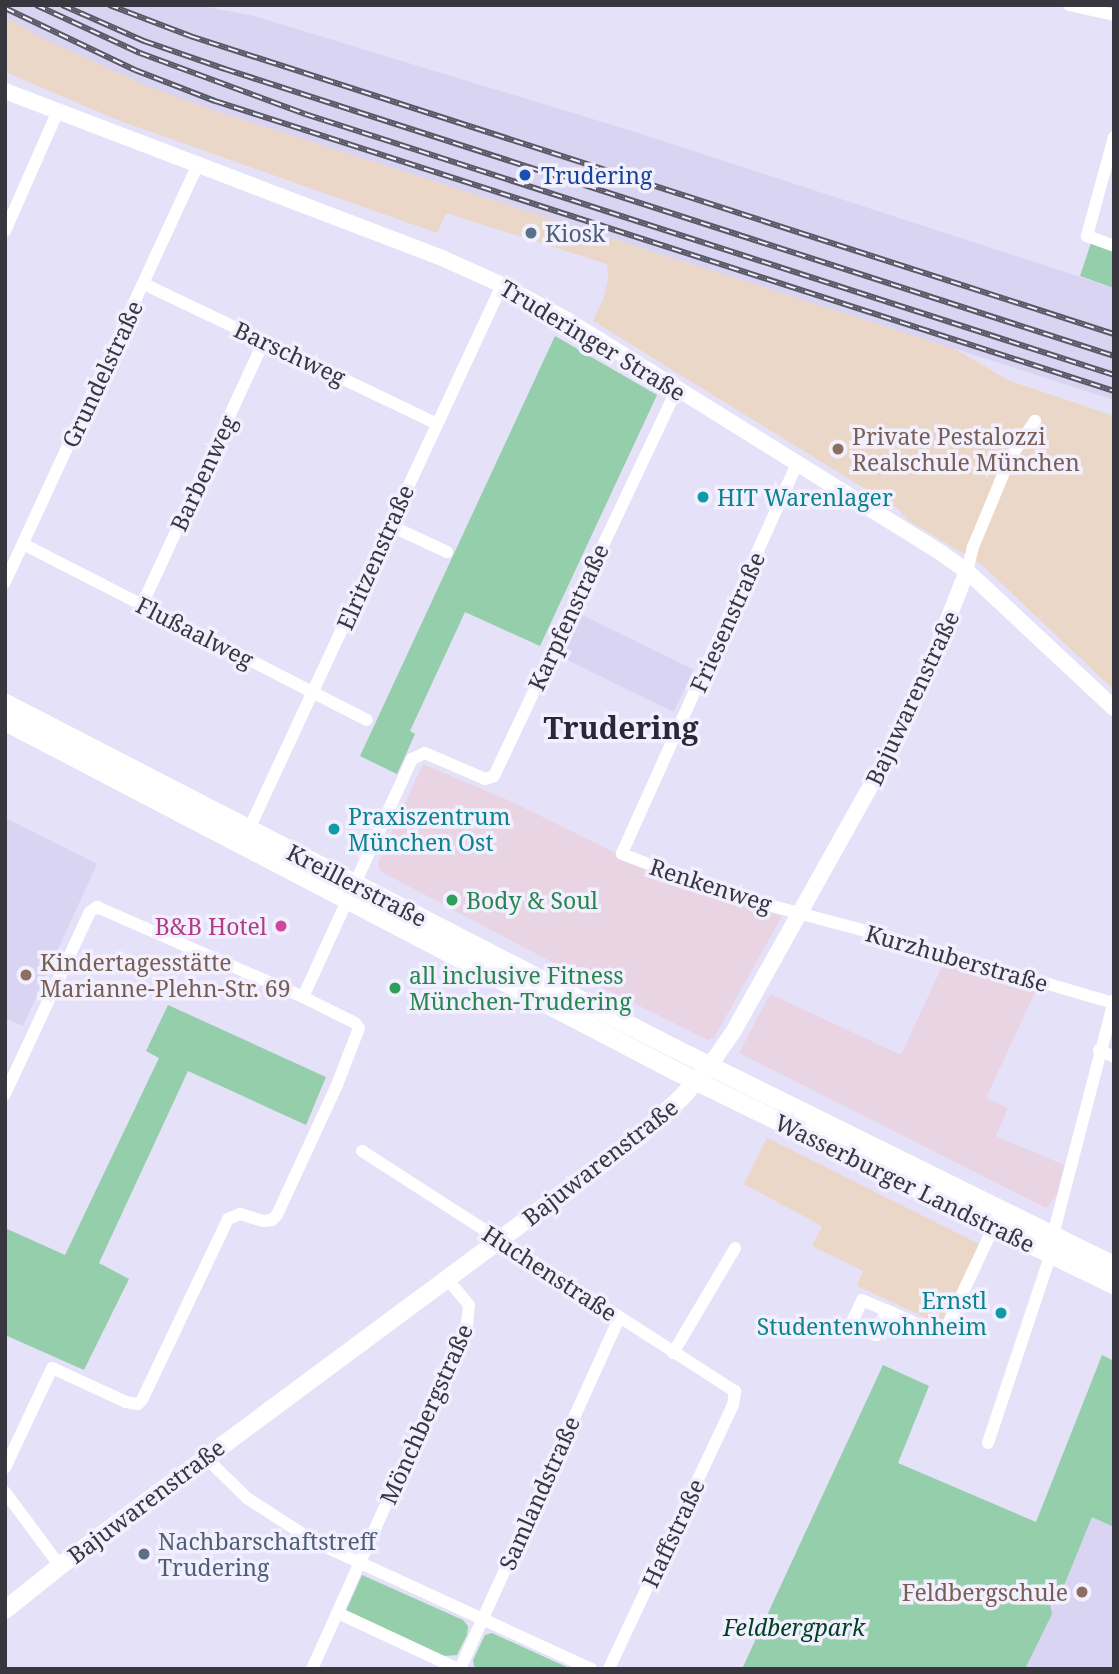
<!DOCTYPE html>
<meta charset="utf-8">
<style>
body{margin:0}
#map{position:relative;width:1119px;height:1674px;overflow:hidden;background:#e5e1f9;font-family:"Noto Serif",serif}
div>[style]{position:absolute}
.commercial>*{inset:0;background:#ead7c7}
.industrial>*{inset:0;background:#e8d4e3}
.built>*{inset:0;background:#d9d4f2;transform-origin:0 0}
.green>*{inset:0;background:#94ceaa}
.minor>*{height:12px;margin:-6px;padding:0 6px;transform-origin:6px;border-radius:6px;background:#fff}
.tertiary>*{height:16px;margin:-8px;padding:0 8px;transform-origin:8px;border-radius:8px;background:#fff}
.secondary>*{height:18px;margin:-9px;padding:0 9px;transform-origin:9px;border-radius:9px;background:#fff}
.primary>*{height:19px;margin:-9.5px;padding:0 9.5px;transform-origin:9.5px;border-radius:9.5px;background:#fff}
.rail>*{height:6px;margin-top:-3px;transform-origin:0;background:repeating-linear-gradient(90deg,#f2f0fe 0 10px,#595763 0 20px);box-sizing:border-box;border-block:2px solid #595763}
.dots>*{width:19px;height:19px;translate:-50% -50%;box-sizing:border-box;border:4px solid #f2f0fe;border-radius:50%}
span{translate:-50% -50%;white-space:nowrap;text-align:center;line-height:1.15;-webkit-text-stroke:7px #f2f0fe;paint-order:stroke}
.transit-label{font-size:23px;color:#164399}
.left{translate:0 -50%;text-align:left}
.service-label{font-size:23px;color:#4e5e75}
.street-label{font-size:23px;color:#38363f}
.education-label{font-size:23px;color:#785e54}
.right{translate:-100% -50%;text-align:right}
.culture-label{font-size:23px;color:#0d838f}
.leisure-label{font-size:23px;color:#27864d}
.hotel-label{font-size:23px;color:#b23c85}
.park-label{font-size:23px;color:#004023;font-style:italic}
.district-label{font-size:30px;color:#2b2739;font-weight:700}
.frame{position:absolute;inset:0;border:7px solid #38363f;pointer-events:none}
</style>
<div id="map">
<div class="commercial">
<i style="clip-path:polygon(5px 17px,74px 53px,216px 111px,953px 348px,1010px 381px,1114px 416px,1114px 690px,981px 564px,909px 521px,898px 509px,593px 321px,603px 300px,608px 280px,607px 264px,446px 213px,437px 233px,123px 122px,5px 72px)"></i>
<i style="clip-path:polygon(767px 1138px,979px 1244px,942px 1325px,857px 1286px,863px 1271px,812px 1246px,822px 1226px,744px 1184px)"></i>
</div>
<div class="industrial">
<i style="clip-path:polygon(423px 764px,510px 801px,685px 887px,782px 916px,714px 1038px,708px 1040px,563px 968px,380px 871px,378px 862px)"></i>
<i style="clip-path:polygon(945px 960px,1037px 988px,986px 1098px,1008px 1108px,996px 1136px,1064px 1165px,1056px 1197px,1046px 1208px,739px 1053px,770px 994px,901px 1055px)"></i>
</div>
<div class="built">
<i style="clip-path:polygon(5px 5px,196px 5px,254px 16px,632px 131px,1114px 288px,1114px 400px,216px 111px,145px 85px,42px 38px,5px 17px)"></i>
<i style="left:580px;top:614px;width:127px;height:47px;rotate:26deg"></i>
<i style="clip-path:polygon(5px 818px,97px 864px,23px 1026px,5px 1018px)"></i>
<i style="clip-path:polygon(1090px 1504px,1114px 1515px,1114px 1669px,1017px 1669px)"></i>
</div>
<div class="green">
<i style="clip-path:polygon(1091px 243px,1114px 250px,1114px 288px,1080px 276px)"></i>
<i style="clip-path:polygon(555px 336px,657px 395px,540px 646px,465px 612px,410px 731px,415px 734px,397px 774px,360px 756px)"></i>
<i style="clip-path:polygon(168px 1005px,326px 1077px,306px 1125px,188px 1071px,99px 1263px,129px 1279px,84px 1370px,5px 1335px,5px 1228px,65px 1255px,159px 1058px,146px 1051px)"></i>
<i style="clip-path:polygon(1102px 1355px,1114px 1361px,1114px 1527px,1092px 1517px,1065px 1583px,1050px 1604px,1052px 1614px,1025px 1669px,742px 1669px,883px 1365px,929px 1386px,898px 1463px,1036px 1522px)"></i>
<i style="clip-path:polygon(362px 1575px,463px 1620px,468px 1626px,467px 1635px,457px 1655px,444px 1656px,346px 1611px)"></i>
<i style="clip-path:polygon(492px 1633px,571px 1669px,480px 1669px,474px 1666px,473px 1660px,485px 1635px)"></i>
</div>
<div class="minor">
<i style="left:1069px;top:5px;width:46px;rotate:12.5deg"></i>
<i style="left:1114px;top:137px;width:103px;rotate:105.3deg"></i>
<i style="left:1087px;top:236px;width:29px;rotate:20deg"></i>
<i style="left:5px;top:231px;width:129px;rotate:-66.2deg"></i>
<i style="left:144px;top:284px;width:323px;rotate:25.5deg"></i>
<i style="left:796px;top:466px;width:425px;rotate:114.2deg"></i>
<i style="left:622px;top:854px;width:112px;rotate:20.9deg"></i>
<i style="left:727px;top:894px;width:159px;rotate:14.9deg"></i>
<i style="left:881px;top:935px;width:242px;rotate:16.3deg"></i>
<i style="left:389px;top:525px;width:64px;rotate:25deg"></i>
<i style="left:23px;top:544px;width:386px;rotate:27.1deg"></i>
<i style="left:967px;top:571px;width:25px;rotate:-76deg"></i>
<i style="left:973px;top:547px;width:96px;rotate:-67.4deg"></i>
<i style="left:1010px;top:458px;width:45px;rotate:-56deg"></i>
<i style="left:5px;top:582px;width:458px;rotate:-65.2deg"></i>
<i style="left:142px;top:605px;width:291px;rotate:-65.2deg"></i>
<i style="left:249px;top:829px;width:600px;rotate:-65.06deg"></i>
<i style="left:303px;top:997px;width:262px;rotate:-65.4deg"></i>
<i style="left:412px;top:759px;width:14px;rotate:-25deg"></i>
<i style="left:425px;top:753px;width:65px;rotate:23.4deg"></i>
<i style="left:485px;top:779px;width:9px;rotate:-18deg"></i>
<i style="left:494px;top:776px;width:428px;rotate:-64.7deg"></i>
<i style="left:1099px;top:1050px;width:17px;rotate:25deg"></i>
<i style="left:5px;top:1094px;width:201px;rotate:-65deg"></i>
<i style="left:90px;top:912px;width:9px;rotate:-36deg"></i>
<i style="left:97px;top:907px;width:225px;rotate:23.6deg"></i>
<i style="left:303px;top:997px;width:58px;rotate:26.6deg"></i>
<i style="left:355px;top:1023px;width:6px;rotate:51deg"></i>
<i style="left:359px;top:1028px;width:61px;rotate:111.1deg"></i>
<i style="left:337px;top:1085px;width:143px;rotate:114.8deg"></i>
<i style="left:277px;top:1215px;width:7px;rotate:135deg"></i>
<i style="left:272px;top:1220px;width:9px;rotate:174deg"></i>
<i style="left:263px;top:1221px;width:24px;rotate:-163deg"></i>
<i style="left:240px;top:1214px;width:13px;rotate:157deg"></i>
<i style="left:228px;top:1219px;width:200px;rotate:115.4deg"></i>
<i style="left:142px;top:1400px;width:6px;rotate:135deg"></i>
<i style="left:138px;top:1404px;width:12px;rotate:-171deg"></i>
<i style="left:126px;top:1402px;width:81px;rotate:-155.3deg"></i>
<i style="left:52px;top:1368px;width:110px;rotate:115.2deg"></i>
<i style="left:362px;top:1151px;width:444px;rotate:32.8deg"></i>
<i style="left:735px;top:1391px;width:14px;rotate:98deg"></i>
<i style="left:733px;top:1405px;width:292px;rotate:115.2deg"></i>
<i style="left:1053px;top:1235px;width:243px;rotate:-75.4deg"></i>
<i style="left:886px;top:1310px;width:27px;rotate:112deg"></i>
<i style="left:876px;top:1335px;width:27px;rotate:-156deg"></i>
<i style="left:851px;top:1324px;width:26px;rotate:-65deg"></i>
<i style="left:862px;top:1300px;width:26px;rotate:23deg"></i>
<i style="left:886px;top:1310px;width:51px;rotate:24.5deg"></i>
<i style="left:932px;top:1331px;width:8px"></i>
<i style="left:940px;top:1331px;width:9px;rotate:-36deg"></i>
<i style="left:947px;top:1326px;width:110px;rotate:-64.8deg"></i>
<i style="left:673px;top:1353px;width:122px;rotate:-59.4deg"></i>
<i style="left:988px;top:1443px;width:199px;rotate:-71.6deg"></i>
<i style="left:205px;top:1457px;width:59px;rotate:44.3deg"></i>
<i style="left:247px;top:1498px;width:81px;rotate:32.9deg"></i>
<i style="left:315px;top:1542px;width:304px;rotate:24.7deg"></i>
<i style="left:5px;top:1492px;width:92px;rotate:53.4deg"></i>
<i style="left:338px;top:1613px;width:132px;rotate:25deg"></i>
<i style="left:312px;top:1669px;width:378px;rotate:-65.8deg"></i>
<i style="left:467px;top:1324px;width:19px;rotate:-84deg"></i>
<i style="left:469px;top:1305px;width:34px;rotate:-130deg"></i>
<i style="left:460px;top:1669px;width:385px;rotate:-65.6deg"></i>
</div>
<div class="tertiary">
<i style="left:5px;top:91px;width:468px;rotate:20.9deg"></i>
<i style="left:442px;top:258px;width:66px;rotate:24.2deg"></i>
<i style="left:502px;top:285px;width:74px;rotate:28.3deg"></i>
<i style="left:567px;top:320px;width:441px;rotate:31.9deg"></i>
<i style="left:941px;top:553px;width:32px;rotate:35deg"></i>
<i style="left:967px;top:571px;width:201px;rotate:43deg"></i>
<i style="left:710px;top:1065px;width:38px;rotate:-55deg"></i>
<i style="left:732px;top:1034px;width:328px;rotate:-60.8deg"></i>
<i style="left:892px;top:748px;width:80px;rotate:-64.7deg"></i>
<i style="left:926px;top:676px;width:113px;rotate:-68.7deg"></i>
</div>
<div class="secondary">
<i style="left:5px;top:1610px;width:70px;rotate:-38.7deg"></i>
<i style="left:60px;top:1566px;width:723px;rotate:-36.57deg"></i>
<i style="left:641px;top:1135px;width:56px;rotate:-42.8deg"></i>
<i style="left:682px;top:1097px;width:43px;rotate:-48.8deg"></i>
</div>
<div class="primary">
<i style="left:5px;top:703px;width:753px;rotate:27.28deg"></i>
<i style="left:674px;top:1048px;width:491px;rotate:26.3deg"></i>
<i style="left:5px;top:721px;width:757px;rotate:27.55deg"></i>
<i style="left:676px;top:1071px;width:487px;rotate:26deg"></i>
</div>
<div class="rail">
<i style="left:36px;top:5px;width:115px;rotate:24.8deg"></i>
<i style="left:140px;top:53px;width:176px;rotate:20.3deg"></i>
<i style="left:305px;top:114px;width:850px;rotate:17.88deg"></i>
<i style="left:62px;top:5px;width:90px;rotate:23.7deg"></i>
<i style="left:144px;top:41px;width:86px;rotate:19.1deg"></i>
<i style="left:225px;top:69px;width:934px;rotate:17.89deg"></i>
<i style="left:109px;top:5px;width:87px;rotate:20.9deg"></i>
<i style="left:190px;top:36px;width:971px;rotate:17.88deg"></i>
<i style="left:5px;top:8px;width:144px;rotate:25.5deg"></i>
<i style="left:135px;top:70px;width:86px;rotate:21.2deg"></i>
<i style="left:215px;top:101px;width:945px;rotate:17.88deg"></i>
</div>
<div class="dots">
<i style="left:525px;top:175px;background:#1a4fb4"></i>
<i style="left:531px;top:233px;background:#5c6f8a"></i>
<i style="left:838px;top:449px;background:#8d6e63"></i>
<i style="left:703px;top:497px;background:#0f9aa8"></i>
<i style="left:334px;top:829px;background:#0f9aa8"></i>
<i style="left:452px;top:900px;background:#2e9e5b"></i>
<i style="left:281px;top:926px;background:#d1479c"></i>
<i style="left:26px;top:975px;background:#8d6e63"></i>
<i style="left:395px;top:988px;background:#2e9e5b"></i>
<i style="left:1001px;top:1313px;background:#0f9aa8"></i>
<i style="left:144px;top:1554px;background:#5c6f8a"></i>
<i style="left:1082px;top:1592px;background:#8d6e63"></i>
</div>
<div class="transit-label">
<span class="left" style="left:541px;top:175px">Trudering</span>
</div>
<div class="service-label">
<span class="left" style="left:545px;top:233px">Kiosk</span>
<span class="left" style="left:158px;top:1554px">Nachbarschaftstreff<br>Trudering</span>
</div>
<div class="street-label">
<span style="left:593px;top:340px;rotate:31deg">Truderinger Straße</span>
<span style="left:290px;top:353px;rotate:25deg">Barschweg</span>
<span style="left:102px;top:374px;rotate:-65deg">Grundelstraße</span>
<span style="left:203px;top:473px;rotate:-65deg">Barbenweg</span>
<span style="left:375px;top:557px;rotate:-66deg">Elritzenstraße</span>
<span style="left:568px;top:617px;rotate:-65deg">Karpfenstraße</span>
<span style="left:727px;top:622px;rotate:-66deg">Friesenstraße</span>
<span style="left:195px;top:632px;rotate:27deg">Flußaalweg</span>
<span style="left:912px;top:698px;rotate:-65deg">Bajuwarenstraße</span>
<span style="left:357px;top:885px;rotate:27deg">Kreillerstraße</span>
<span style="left:711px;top:885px;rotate:18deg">Renkenweg</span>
<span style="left:957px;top:958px;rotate:16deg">Kurzhuberstraße</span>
<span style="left:600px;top:1162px;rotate:-38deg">Bajuwarenstraße</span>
<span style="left:905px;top:1183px;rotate:26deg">Wasserburger Landstraße</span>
<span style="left:550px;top:1273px;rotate:33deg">Huchenstraße</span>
<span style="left:426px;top:1414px;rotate:-66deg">Mönchbergstraße</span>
<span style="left:539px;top:1493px;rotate:-66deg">Samlandstraße</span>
<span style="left:146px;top:1501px;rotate:-37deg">Bajuwarenstraße</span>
<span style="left:673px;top:1533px;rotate:-65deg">Haffstraße</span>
</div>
<div class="education-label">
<span class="left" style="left:852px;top:449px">Private Pestalozzi<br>Realschule München</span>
<span class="left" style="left:40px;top:975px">Kindertagesstätte<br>Marianne-Plehn-Str. 69</span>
<span class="right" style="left:1068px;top:1592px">Feldbergschule</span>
</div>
<div class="culture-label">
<span class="left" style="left:717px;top:497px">HIT Warenlager</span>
<span class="left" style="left:348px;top:829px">Praxiszentrum<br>München Ost</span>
<span class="right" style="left:987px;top:1313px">Ernstl<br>Studentenwohnheim</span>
</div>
<div class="leisure-label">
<span class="left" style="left:466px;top:900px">Body &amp; Soul</span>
<span class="left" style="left:409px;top:988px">all inclusive Fitness<br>München-Trudering</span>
</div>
<div class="hotel-label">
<span class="right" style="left:267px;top:926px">B&amp;B Hotel</span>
</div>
<div class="park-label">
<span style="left:794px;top:1627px">Feldbergpark</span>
</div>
<div class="district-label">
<span style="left:621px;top:728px">Trudering</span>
</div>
<div class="frame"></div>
</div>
